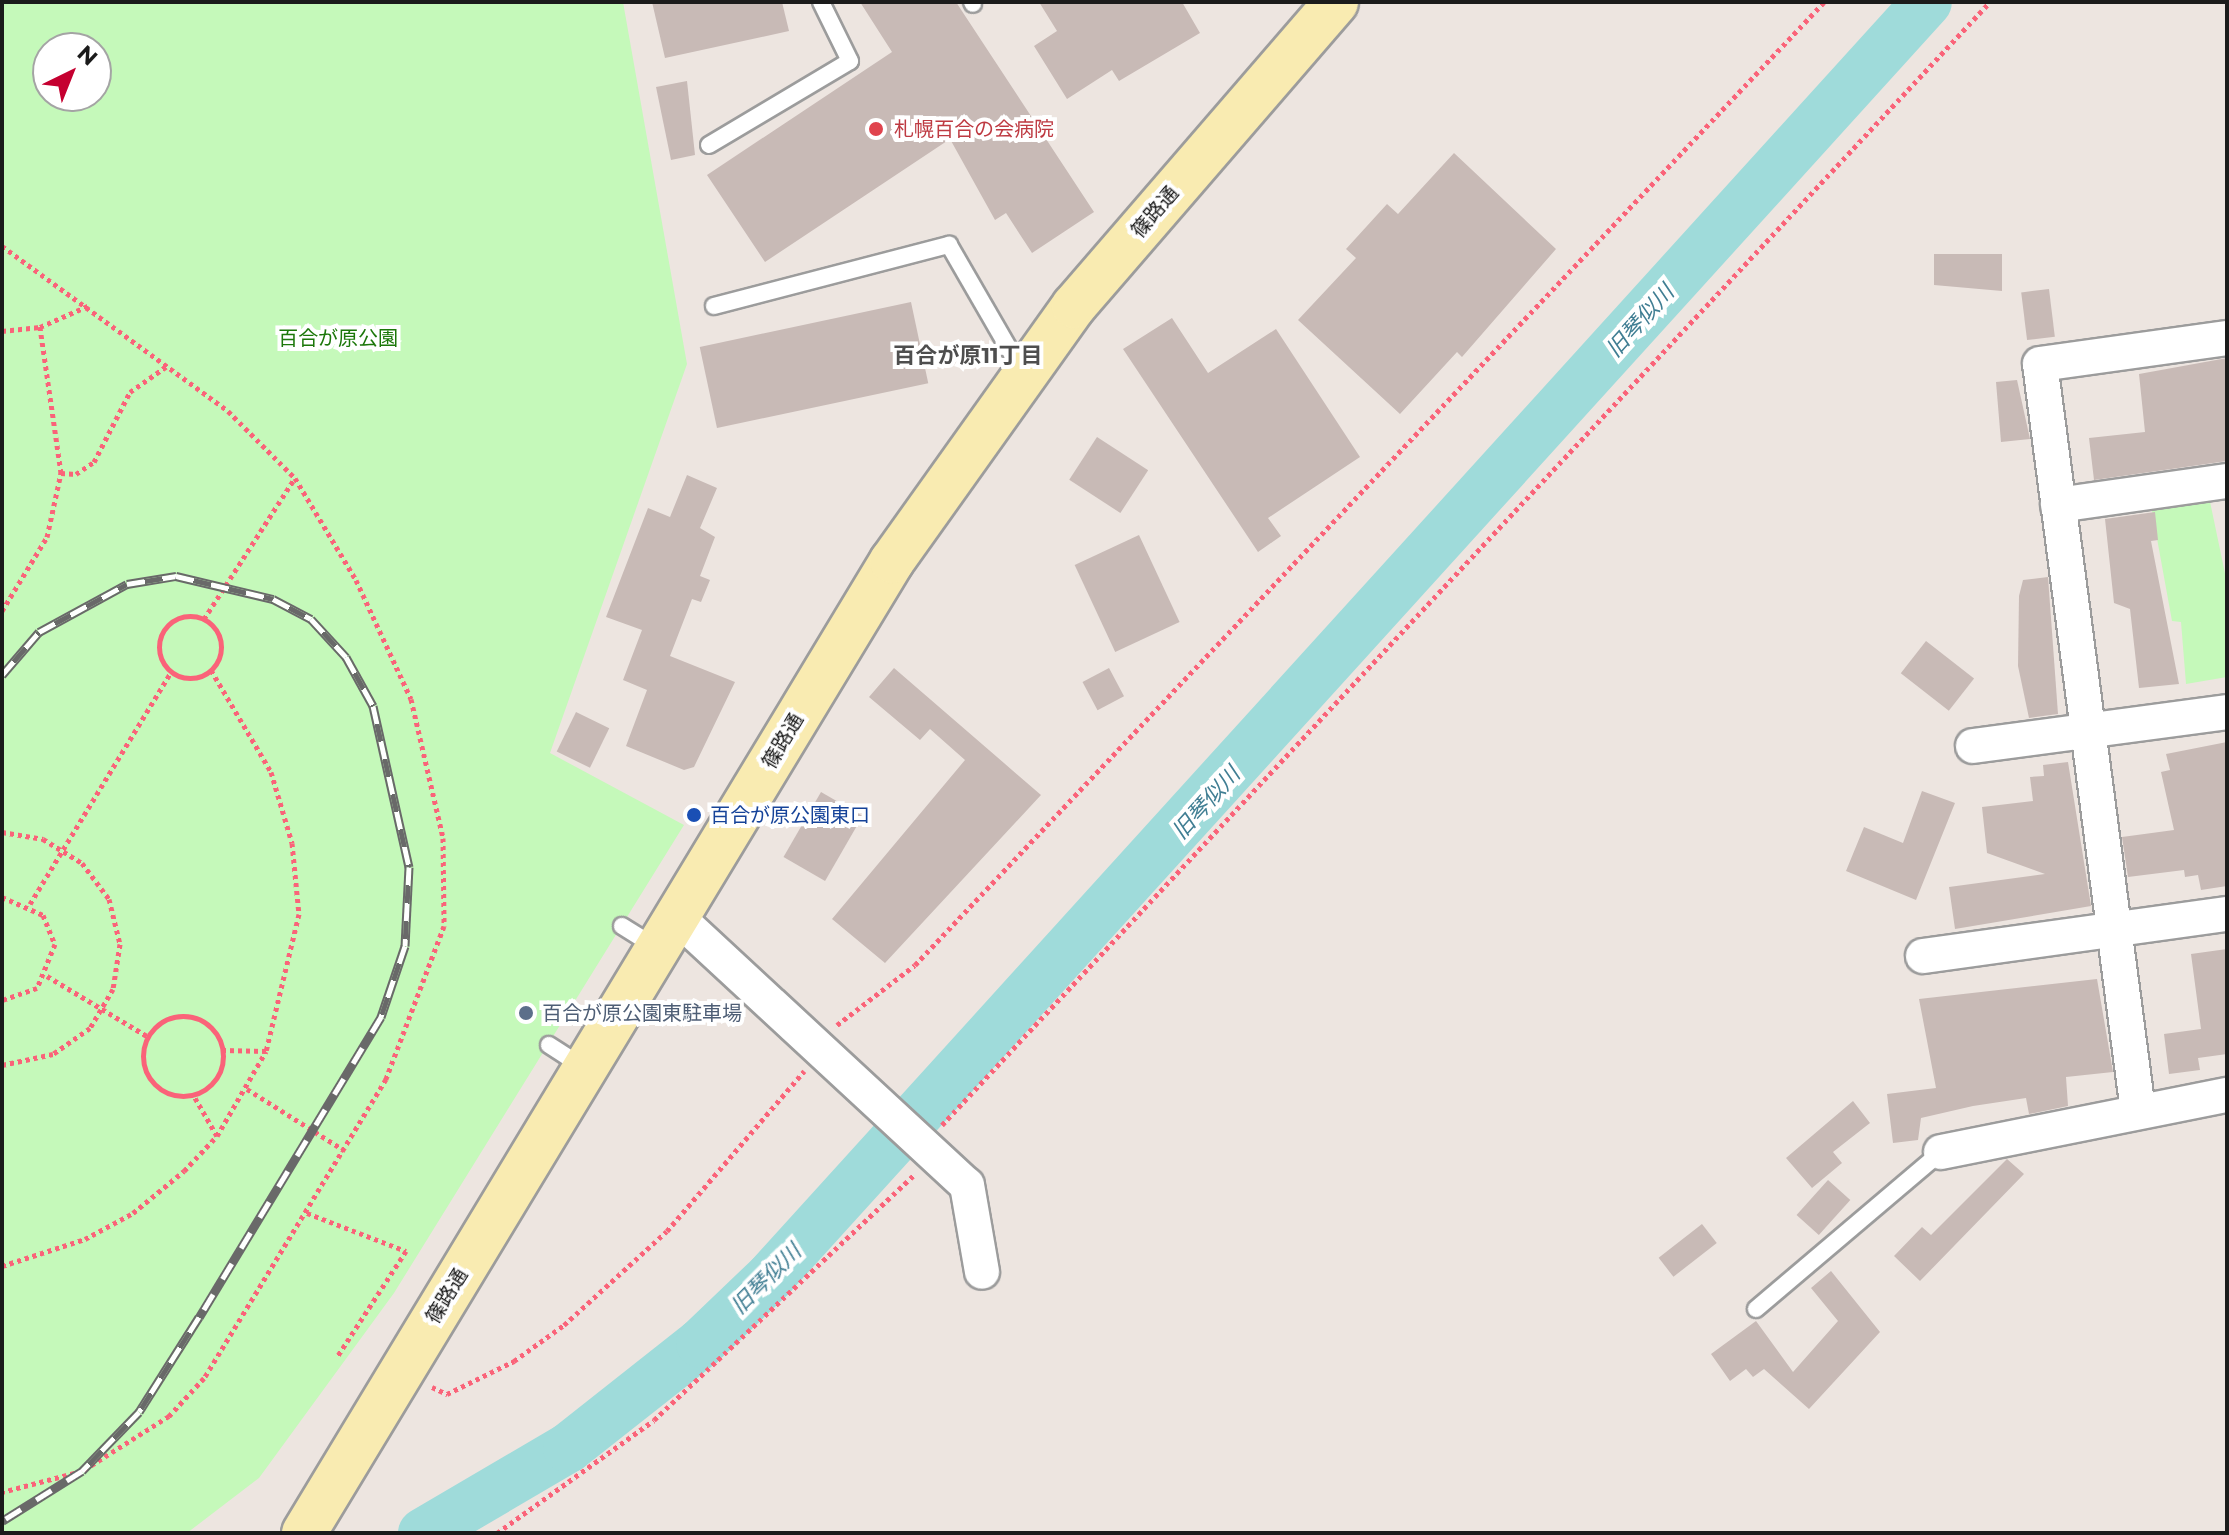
<!DOCTYPE html>
<meta charset="utf-8">
<style>
body{margin:0}
#map{position:relative;width:2229px;height:1535px;overflow:hidden;background:#ede5e0;font-family:Montserrat,"Noto Sans JP",sans-serif}
div>[style]{position:absolute}
.park>*{inset:0;background:#c5f9ba}
.river>*{height:50px;margin:-25px;padding:0 25px;transform-origin:25px;border-radius:25px;background:#9fdbda}
.building>*{inset:0;background:#c8bab6;transform-origin:0 0}
.path>*{height:5px;margin-top:-2.5px;transform-origin:0;background:repeating-linear-gradient(90deg,#fa6379 0 4px,transparent 0 8px)}
.path>.ring{margin:-2.5px;padding:0;box-sizing:content-box;background:none;border:5px solid #fa6379;border-radius:50%}
.roads{filter:drop-shadow(2px 0 #9c9c9c) drop-shadow(-2px 0 #9c9c9c) drop-shadow(0 2px #9c9c9c) drop-shadow(0 -2px #9c9c9c)}
.lane>*{height:16px;margin:-8px;padding:0 8px;transform-origin:8px;border-radius:8px;background:#fff}
.street>*{height:34px;margin:-17px;padding:0 17px;transform-origin:17px;border-radius:17px;background:#fff}
.secondary>*{height:44px;margin:-22px;padding:0 22px;transform-origin:22px;border-radius:22px;background:#f9ebb1}
.rail>*{height:9px;margin-top:-4.5px;transform-origin:0;background:repeating-linear-gradient(90deg,#fff 0 18px,#696969 0 36px);box-sizing:border-box;border-block:2px solid #696969}
.dots>*{width:22px;height:22px;translate:-50% -50%;box-sizing:border-box;border:4px solid #fff;border-radius:50%}
span{translate:-50% -50%;white-space:nowrap;text-align:center;line-height:1.15;-webkit-text-stroke:8px #fff;paint-order:stroke}
.health-label{font-size:20px;color:#be3a42}
.left{translate:0 -50%;text-align:left}
.street-label{font-size:20px;color:#1b1b1b}
.park-label{font-size:20px;color:#1c770a}
.transit-label{font-size:20px;color:#164399}
.service-label{font-size:20px;color:#4e5e75}
.water-label{font-size:22px;color:#407e93;font-style:italic}
.neighbourhood-label{font-size:22px;color:#4e4e4e;font-weight:700}
.frame{position:absolute;inset:0;border:4px solid #1b1b1b;pointer-events:none}
.north{position:absolute;left:32px;top:32px;width:80px;height:80px;box-sizing:border-box;background:#fff;border:2px solid #a4a4a4;border-radius:50%;rotate:43deg;font-size:22px;font-weight:700;line-height:32px;text-align:center;color:#1b1b1b}
.north::after{content:'';display:block;margin:auto;width:28px;height:36px;background:#c50030;clip-path:polygon(50% 0,100% 100%,50% 72%,0 100%)}
</style>
<div id="map">
<div class="park">
<i style="clip-path:polygon(evenodd,2px 2px,623px 2px,687px 364px,550px 753px,684px 825px,394px 1293px,259px 1478px,187px 1533px,2px 1533px,2px 2px,48px 48px,96px 48px,96px 96px,48px 96px,48px 48px)"></i>
<i style="clip-path:polygon(2208px 492px,2227px 583px,2227px 677px,2186px 684px,2181px 622px,2172px 621px,2150px 500px)"></i>
</div>
<div class="river">
<i style="left:423px;top:1533px;width:168px;rotate:-30.4deg"></i>
<i style="left:568px;top:1448px;width:169px;rotate:-38.3deg"></i>
<i style="left:701px;top:1343px;width:97px;rotate:-43.7deg"></i>
<i style="left:771px;top:1276px;width:1720px;rotate:-47.78deg"></i>
</div>
<div class="building">
<i style="clip-path:polygon(652px 2px,782px 2px,789px 31px,665px 58px)"></i>
<i style="clip-path:polygon(860px 2px,956px 2px,1094px 212px,1032px 253px,1006px 213px,995px 220px,950px 139px,765px 262px,707px 175px,892px 52px)"></i>
<i style="clip-path:polygon(1039px 2px,1182px 2px,1200px 33px,1119px 81px,1112px 70px,1067px 99px,1034px 46px,1057px 31px)"></i>
<i style="clip-path:polygon(687px 81px,695px 155px,671px 160px,656px 87px)"></i>
<i style="clip-path:polygon(1454px 153px,1556px 249px,1462px 357px,1457px 352px,1400px 414px,1298px 320px,1356px 258px,1346px 249px,1387px 204px,1398px 214px)"></i>
<i style="clip-path:polygon(1934px 254px,2002px 254px,2002px 291px,1934px 285px)"></i>
<i style="left:2049px;top:289px;width:48px;height:28px;rotate:83deg"></i>
<i style="left:911px;top:302px;width:83px;height:216px;rotate:78deg"></i>
<i style="clip-path:polygon(1172px 318px,1208px 373px,1276px 329px,1360px 457px,1268px 518px,1281px 536px,1258px 552px,1123px 349px)"></i>
<i style="clip-path:polygon(2227px 358px,2227px 461px,2094px 480px,2089px 438px,2145px 432px,2139px 374px)"></i>
<i style="clip-path:polygon(2017px 380px,2030px 439px,2001px 442px,1996px 382px)"></i>
<i style="left:1097px;top:437px;width:61px;height:51px;rotate:33deg"></i>
<i style="clip-path:polygon(687px 475px,717px 488px,700px 528px,715px 537px,700px 576px,710px 580px,701px 602px,692px 599px,670px 656px,735px 682px,694px 767px,684px 770px,626px 746px,647px 690px,623px 680px,642px 630px,606px 617px,648px 508px,670px 517px)"></i>
<i style="clip-path:polygon(2155px 512px,2158px 540px,2151px 541px,2179px 684px,2139px 688px,2130px 609px,2114px 603px,2105px 519px)"></i>
<i style="left:1139px;top:535px;width:96px;height:71px;rotate:65deg"></i>
<i style="clip-path:polygon(2048px 577px,2058px 714px,2029px 718px,2018px 666px,2019px 596px,2023px 580px)"></i>
<i style="left:1926px;top:641px;width:61px;height:41px;rotate:38deg"></i>
<i style="clip-path:polygon(894px 668px,1041px 795px,885px 963px,832px 919px,965px 760px,930px 729px,920px 740px,869px 697px)"></i>
<i style="left:1109px;top:668px;width:32px;height:30px;rotate:62deg"></i>
<i style="left:576px;top:712px;width:37px;height:44px;rotate:26deg"></i>
<i style="clip-path:polygon(2227px 742px,2227px 886px,2201px 890px,2198px 875px,2185px 877px,2184px 870px,2128px 877px,2122px 837px,2174px 830px,2161px 772px,2170px 770px,2166px 754px)"></i>
<i style="clip-path:polygon(2068px 762px,2091px 906px,1955px 929px,1949px 887px,2045px 874px,1987px 853px,1982px 807px,2033px 801px,2030px 777px,2044px 776px,2043px 765px)"></i>
<i style="clip-path:polygon(1922px 791px,1955px 803px,1916px 900px,1846px 871px,1864px 827px,1903px 843px)"></i>
<i style="left:821px;top:792px;width:48px;height:75px;rotate:30deg"></i>
<i style="clip-path:polygon(2227px 949px,2227px 1054px,2198px 1058px,2200px 1070px,2169px 1074px,2164px 1034px,2201px 1029px,2191px 954px)"></i>
<i style="clip-path:polygon(2097px 979px,2113px 1072px,2066px 1077px,2068px 1106px,2029px 1114px,2026px 1098px,1973px 1106px,1921px 1118px,1918px 1140px,1893px 1143px,1887px 1094px,1936px 1088px,1919px 999px)"></i>
<i style="clip-path:polygon(1853px 1101px,1870px 1123px,1833px 1152px,1842px 1163px,1812px 1188px,1786px 1158px)"></i>
<i style="clip-path:polygon(2007px 1159px,2024px 1174px,1920px 1281px,1894px 1256px,1922px 1227px,1931px 1235px)"></i>
<i style="left:1828px;top:1180px;width:30px;height:47px;rotate:42deg"></i>
<i style="left:1702px;top:1224px;width:24px;height:55px;rotate:52deg"></i>
<i style="clip-path:polygon(1831px 1271px,1880px 1332px,1809px 1409px,1764px 1369px,1753px 1377px,1746px 1369px,1730px 1381px,1711px 1354px,1756px 1321px,1793px 1372px,1838px 1321px,1811px 1288px)"></i>
</div>
<div class="path">
<i style="left:2px;top:246px;width:280px;rotate:36.1deg"></i>
<i style="left:228px;top:411px;width:95px;rotate:45deg"></i>
<i style="left:295px;top:478px;width:119px;rotate:59.1deg"></i>
<i style="left:356px;top:580px;width:131px;rotate:65.2deg"></i>
<i style="left:411px;top:699px;width:143px;rotate:77deg"></i>
<i style="left:443px;top:838px;width:88px;rotate:89.3deg"></i>
<i style="left:444px;top:926px;width:164px;rotate:110.8deg"></i>
<i style="left:386px;top:1079px;width:350px;rotate:121.3deg"></i>
<i style="left:204px;top:1378px;width:52px;rotate:132.6deg"></i>
<i style="left:169px;top:1416px;width:103px;rotate:147.7deg"></i>
<i style="left:82px;top:1471px;width:83px;rotate:165.3deg"></i>
<i style="left:2px;top:331px;width:38px;rotate:-6deg"></i>
<i style="left:40px;top:327px;width:55px;rotate:-23.7deg"></i>
<i style="left:61px;top:473px;width:15px;rotate:4deg"></i>
<i style="left:76px;top:474px;width:22px;rotate:-34deg"></i>
<i style="left:94px;top:462px;width:79px;rotate:-62.8deg"></i>
<i style="left:130px;top:392px;width:45px;rotate:-35.1deg"></i>
<i style="left:2px;top:611px;width:87px;rotate:-58.7deg"></i>
<i style="left:47px;top:537px;width:66px;rotate:-77.7deg"></i>
<i style="left:61px;top:473px;width:148px;rotate:-98.2deg"></i>
<i class="ring" style="left:159px;top:616px;width:57px;height:57px"></i>
<i style="left:204px;top:619px;width:168px;rotate:-57.2deg"></i>
<i style="left:211px;top:670px;width:118px;rotate:59.5deg"></i>
<i style="left:271px;top:772px;width:74px;rotate:73.5deg"></i>
<i style="left:292px;top:843px;width:71px;rotate:84.4deg"></i>
<i style="left:299px;top:914px;width:141px;rotate:103.5deg"></i>
<i style="left:266px;top:1051px;width:43px;rotate:-178.7deg"></i>
<i style="left:2px;top:832px;width:42px;rotate:9.7deg"></i>
<i style="left:43px;top:839px;width:46px;rotate:31.6deg"></i>
<i style="left:82px;top:863px;width:45px;rotate:53.1deg"></i>
<i style="left:109px;top:899px;width:46px;rotate:76.3deg"></i>
<i style="left:120px;top:944px;width:46px;rotate:98.8deg"></i>
<i style="left:113px;top:989px;width:45px;rotate:120.5deg"></i>
<i style="left:90px;top:1028px;width:45px;rotate:144.9deg"></i>
<i style="left:53px;top:1054px;width:52px;rotate:167.8deg"></i>
<i style="left:2px;top:897px;width:45px;rotate:23.7deg"></i>
<i style="left:43px;top:915px;width:31px;rotate:68deg"></i>
<i style="left:55px;top:944px;width:48px;rotate:112.2deg"></i>
<i style="left:37px;top:988px;width:37px;rotate:161deg"></i>
<i style="left:30px;top:904px;width:271px;rotate:-58.7deg"></i>
<i style="left:47px;top:976px;width:117px;rotate:31deg"></i>
<i class="ring" style="left:143px;top:1016px;width:75px;height:75px"></i>
<i style="left:837px;top:1025px;width:98px;rotate:-37.6deg"></i>
<i style="left:915px;top:965px;width:1324px;rotate:-46.65deg"></i>
<i style="left:247px;top:1089px;width:115px;rotate:32.2deg"></i>
<i style="left:942px;top:1125px;width:1536px;rotate:-46.98deg"></i>
<i style="left:217px;top:1136px;width:98px;rotate:-60deg"></i>
<i style="left:307px;top:1213px;width:106px;rotate:21deg"></i>
<i style="left:406px;top:1251px;width:126px;rotate:123.1deg"></i>
<i style="left:2px;top:1266px;width:87px;rotate:-18deg"></i>
<i style="left:85px;top:1239px;width:55px;rotate:-28.4deg"></i>
<i style="left:133px;top:1213px;width:66px;rotate:-39.5deg"></i>
<i style="left:184px;top:1171px;width:48px;rotate:-46.7deg"></i>
<i style="left:217px;top:1136px;width:46px;rotate:-119.9deg"></i>
<i style="left:432px;top:1387px;width:17px;rotate:25deg"></i>
<i style="left:447px;top:1394px;width:75px;rotate:-26.2deg"></i>
<i style="left:514px;top:1361px;width:62px;rotate:-35.8deg"></i>
<i style="left:564px;top:1325px;width:139px;rotate:-42.4deg"></i>
<i style="left:667px;top:1231px;width:211px;rotate:-49.4deg"></i>
<i style="left:497px;top:1533px;width:193px;rotate:-35.7deg"></i>
<i style="left:654px;top:1420px;width:357px;rotate:-43.3deg"></i>
</div>
<div class="roads">
<div class="lane">
<i style="left:972px;top:2px;width:2px;rotate:63deg"></i>
<i style="left:709px;top:145px;width:164px;rotate:-30.8deg"></i>
<i style="left:850px;top:61px;width:66px;rotate:-116.2deg"></i>
<i style="left:714px;top:306px;width:243px;rotate:-14.6deg"></i>
<i style="left:949px;top:245px;width:148px;rotate:60deg"></i>
<i style="left:622px;top:926px;width:39px;rotate:32deg"></i>
<i style="left:549px;top:1045px;width:40px;rotate:32.9deg"></i>
<i style="left:1756px;top:1309px;width:243px;rotate:-40.3deg"></i>
</div>
<div class="street">
<i style="left:2058px;top:505px;width:171px;rotate:-8.1deg"></i>
<i style="left:1973px;top:746px;width:256px;rotate:-7.6deg"></i>
<i style="left:676px;top:916px;width:396px;rotate:42.8deg"></i>
<i style="left:967px;top:1185px;width:88px;rotate:80.2deg"></i>
<i style="left:1923px;top:956px;width:307px;rotate:-7.9deg"></i>
<i style="left:2138px;top:1111px;width:753px;rotate:-97.47deg"></i>
<i style="left:2040px;top:364px;width:189px;rotate:-7.9deg"></i>
<i style="left:1941px;top:1152px;width:292px;rotate:-11.3deg"></i>
</div>
<div class="secondary">
<i style="left:304px;top:1533px;width:1136px;rotate:-58.83deg"></i>
<i style="left:892px;top:561px;width:313px;rotate:-54.5deg"></i>
<i style="left:1074px;top:306px;width:401px;rotate:-49.2deg"></i>
</div>
</div>
<div class="rail">
<i style="left:2px;top:675px;width:57px;rotate:-49.3deg"></i>
<i style="left:39px;top:632px;width:100px;rotate:-28.6deg"></i>
<i style="left:127px;top:584px;width:50px;rotate:-9.3deg"></i>
<i style="left:176px;top:576px;width:100px;rotate:13.3deg"></i>
<i style="left:273px;top:599px;width:43px;rotate:27.8deg"></i>
<i style="left:311px;top:619px;width:52px;rotate:47.4deg"></i>
<i style="left:346px;top:657px;width:56px;rotate:61.1deg"></i>
<i style="left:373px;top:706px;width:165px;rotate:77.4deg"></i>
<i style="left:409px;top:867px;width:79px;rotate:92.9deg"></i>
<i style="left:405px;top:946px;width:75px;rotate:108.7deg"></i>
<i style="left:381px;top:1017px;width:351px;rotate:121.2deg"></i>
<i style="left:199px;top:1317px;width:112px;rotate:122.3deg"></i>
<i style="left:139px;top:1412px;width:82px;rotate:134deg"></i>
<i style="left:82px;top:1471px;width:94px;rotate:148deg"></i>
</div>
<div class="dots">
<i style="left:876px;top:129px;background:#e0444e"></i>
<i style="left:694px;top:815px;background:#1a4fb4"></i>
<i style="left:526px;top:1013px;background:#5c6f8a"></i>
</div>
<div class="health-label">
<span class="left" style="left:894px;top:129px">札幌百合の会病院</span>
</div>
<div class="street-label">
<span style="left:1155px;top:212px;rotate:-49deg">篠路通</span>
<span style="left:783px;top:741px;rotate:-59deg">篠路通</span>
<span style="left:447px;top:1296px;rotate:-58deg">篠路通</span>
</div>
<div class="park-label">
<span style="left:338px;top:338px">百合が原公園</span>
</div>
<div class="transit-label">
<span class="left" style="left:710px;top:815px">百合が原公園東口</span>
</div>
<div class="service-label">
<span class="left" style="left:542px;top:1013px">百合が原公園東駐車場</span>
</div>
<div class="water-label">
<span style="left:1640px;top:321px;rotate:-48deg">旧琴似川</span>
<span style="left:1206px;top:803px;rotate:-48deg">旧琴似川</span>
<span style="left:766px;top:1279px;rotate:-45deg">旧琴似川</span>
</div>
<div class="neighbourhood-label">
<span style="left:968px;top:356px">百合が原11丁目</span>
</div>
<div class="frame"></div>
<div class="north">N</div>
</div>
